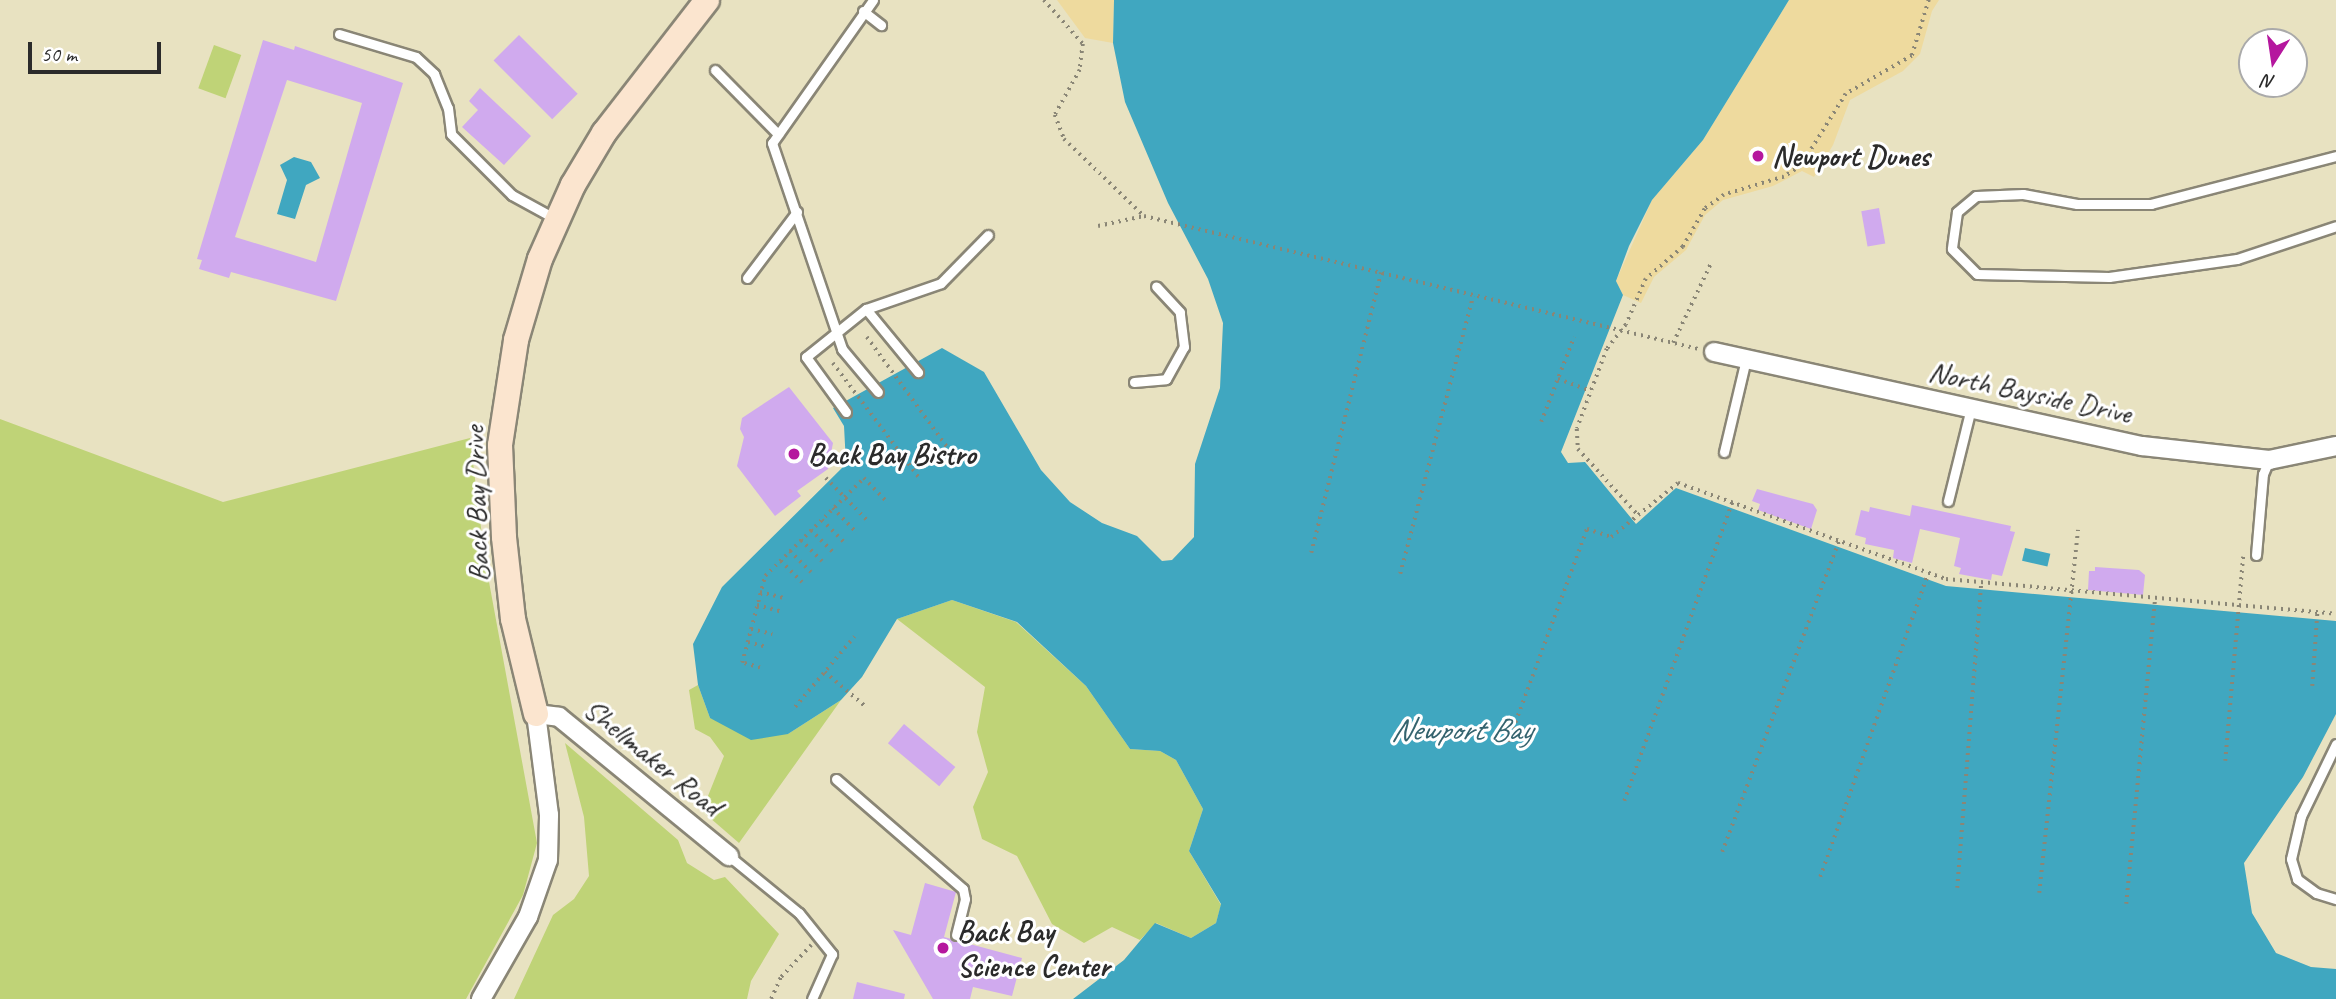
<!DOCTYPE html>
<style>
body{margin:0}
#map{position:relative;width:2336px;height:999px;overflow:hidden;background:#e8e2c1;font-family:Caveat,sans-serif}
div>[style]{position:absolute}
.green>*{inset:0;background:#bfd377;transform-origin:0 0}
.sand>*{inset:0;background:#eeda9e}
.water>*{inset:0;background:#40a7c0;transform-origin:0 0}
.building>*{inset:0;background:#d0aaee;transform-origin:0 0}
.path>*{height:3.5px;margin-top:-1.75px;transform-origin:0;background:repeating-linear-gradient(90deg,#8a8676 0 2px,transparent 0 7px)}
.roads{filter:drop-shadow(2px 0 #8a8676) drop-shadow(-2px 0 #8a8676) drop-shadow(0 2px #8a8676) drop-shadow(0 -2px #8a8676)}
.lane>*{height:9px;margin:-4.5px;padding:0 4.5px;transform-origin:4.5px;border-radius:4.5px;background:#fff}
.street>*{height:18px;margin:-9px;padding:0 9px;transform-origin:9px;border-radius:9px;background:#fff}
.secondary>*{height:24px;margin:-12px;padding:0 12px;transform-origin:12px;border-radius:12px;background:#fbe5cf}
.dots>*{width:19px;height:19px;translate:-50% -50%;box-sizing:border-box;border:4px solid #fff;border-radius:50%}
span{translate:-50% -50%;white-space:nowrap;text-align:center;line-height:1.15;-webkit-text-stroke:6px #fff;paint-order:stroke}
.poi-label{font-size:30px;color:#2b2b2b;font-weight:700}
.left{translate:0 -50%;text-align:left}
.street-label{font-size:30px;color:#2b2b2b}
.water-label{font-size:32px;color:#34636e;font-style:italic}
.north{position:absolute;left:2238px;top:28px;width:70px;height:70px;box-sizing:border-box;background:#fff;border:2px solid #aaa;border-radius:50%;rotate:192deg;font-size:19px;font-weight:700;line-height:28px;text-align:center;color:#2b2b2b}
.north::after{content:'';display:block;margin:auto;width:24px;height:32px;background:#b5179e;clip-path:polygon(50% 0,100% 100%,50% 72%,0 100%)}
.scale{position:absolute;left:28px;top:42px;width:133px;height:32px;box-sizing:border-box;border:4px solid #2b2b2b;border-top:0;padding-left:9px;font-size:21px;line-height:24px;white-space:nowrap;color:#2b2b2b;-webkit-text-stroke:5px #fff;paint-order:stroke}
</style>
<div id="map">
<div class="green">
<i style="left:214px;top:45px;width:29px;height:46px;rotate:20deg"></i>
<i style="clip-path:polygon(0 419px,223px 502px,470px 438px,485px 560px,537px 843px,523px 895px,466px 999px,0 999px)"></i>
<i style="clip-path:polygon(952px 600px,1016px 622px,1086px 686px,1130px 749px,1160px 751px,1176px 760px,1203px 809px,1189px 851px,1221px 905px,1216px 923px,1191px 938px,1156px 923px,1140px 940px,1112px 927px,1084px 943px,1052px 924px,1017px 856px,982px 839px,973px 807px,988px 772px,977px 732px,985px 687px,897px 619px)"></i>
<i style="clip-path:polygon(698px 685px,710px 718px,788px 734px,841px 700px,739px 843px,702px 811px,724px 756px,710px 737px,695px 729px,689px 690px)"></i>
<i style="clip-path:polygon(565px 743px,678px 840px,687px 863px,714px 880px,725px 877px,779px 934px,751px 981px,747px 999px,514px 999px,553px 915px,574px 899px,589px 876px,584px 817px)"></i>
</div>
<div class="sand">
<i style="clip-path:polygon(1057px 0,1114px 0,1113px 43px,1085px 38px)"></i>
<i style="clip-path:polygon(1789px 0,1939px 0,1932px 11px,1920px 54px,1903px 71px,1850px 100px,1833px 145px,1814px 177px,1802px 171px,1773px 186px,1723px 200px,1705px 215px,1686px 250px,1654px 277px,1641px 303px,1623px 295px,1616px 281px,1652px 200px,1703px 140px)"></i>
</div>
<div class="water">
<i style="clip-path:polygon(1114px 0,1789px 0,1703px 140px,1652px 200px,1629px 246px,1616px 281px,1623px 295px,1561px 452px,1568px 463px,1585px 462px,1636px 524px,1676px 488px,1946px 586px,2336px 621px,2336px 714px,2303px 777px,2244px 863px,2252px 913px,2276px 953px,2311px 967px,2336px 969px,2336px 999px,1073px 999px,1124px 960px,1155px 923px,1191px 938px,1216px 923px,1221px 904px,1189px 851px,1203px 809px,1176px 760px,1160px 751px,1130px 749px,1086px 686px,1017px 622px,952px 600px,897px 619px,862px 677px,841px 700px,788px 734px,751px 740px,710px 718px,698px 685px,693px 644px,722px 587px,846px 464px,844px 426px,833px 408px,942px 348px,984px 372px,1041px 470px,1070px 502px,1102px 523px,1137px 536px,1162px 561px,1172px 560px,1194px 537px,1195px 464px,1220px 388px,1223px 323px,1208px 279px,1168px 203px,1125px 102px,1113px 43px)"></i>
<i style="clip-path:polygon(294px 157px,311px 162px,320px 178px,306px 185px,295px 219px,277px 214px,287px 180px,280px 165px)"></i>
<i style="left:2025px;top:548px;width:26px;height:13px;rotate:13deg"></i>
</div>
<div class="building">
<i style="left:519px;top:35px;width:83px;height:36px;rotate:45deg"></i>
<i style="clip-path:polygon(evenodd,263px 40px,294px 50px,295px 46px,403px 83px,336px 301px,231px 272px,229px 278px,199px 269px,202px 260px,197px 259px,263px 40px,287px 80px,362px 103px,316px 262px,235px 237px,287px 80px)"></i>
<i style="clip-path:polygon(480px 88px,531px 136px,504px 165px,462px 127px,478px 110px,469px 101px)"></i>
<i style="left:1879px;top:208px;width:36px;height:18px;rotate:80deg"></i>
<i style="clip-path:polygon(789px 387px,833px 443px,828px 469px,797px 491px,801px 496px,775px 516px,737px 466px,744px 437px,740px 429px,742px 418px)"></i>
<i style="clip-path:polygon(1757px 489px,1813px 504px,1817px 510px,1811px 529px,1758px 510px,1760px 504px,1752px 501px)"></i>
<i style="clip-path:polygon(1912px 505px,2011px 526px,2010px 531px,2015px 532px,2002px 576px,1992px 574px,1991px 580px,1959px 574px,1961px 568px,1954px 566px,1960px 538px,1920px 529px,1912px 563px,1893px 558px,1894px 550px,1865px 544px,1866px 538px,1855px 535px,1861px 510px,1869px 512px,1870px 507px,1910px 516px)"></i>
<i style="clip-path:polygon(2095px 567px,2139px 570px,2145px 575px,2143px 595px,2088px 590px,2089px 571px,2095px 571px)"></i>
<i style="left:904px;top:724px;width:67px;height:25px;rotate:40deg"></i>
<i style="clip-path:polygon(925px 883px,956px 892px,944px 937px,1022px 958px,1012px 996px,973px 987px,970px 999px,933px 999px,893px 930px,911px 935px)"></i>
<i style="clip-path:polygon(857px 982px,905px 994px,904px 999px,853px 999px)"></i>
</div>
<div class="path">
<i style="left:1044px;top:0;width:59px;rotate:48.4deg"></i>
<i style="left:1083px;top:44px;width:26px;rotate:97deg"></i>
<i style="left:1080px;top:70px;width:51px;rotate:119.1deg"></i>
<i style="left:1055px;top:115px;width:26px;rotate:69deg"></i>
<i style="left:1064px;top:139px;width:111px;rotate:43.9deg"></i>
<i style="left:1929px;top:0;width:59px;rotate:106.9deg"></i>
<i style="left:1912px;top:56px;width:76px;rotate:150.1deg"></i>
<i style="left:1846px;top:94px;width:85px;rotate:122deg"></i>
<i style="left:1801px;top:166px;width:20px;rotate:147deg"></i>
<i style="left:1784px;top:177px;width:63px;rotate:163.3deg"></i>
<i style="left:1724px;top:195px;width:24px;rotate:144deg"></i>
<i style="left:1705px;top:209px;width:44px;rotate:120.1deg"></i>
<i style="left:1683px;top:247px;width:49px;rotate:139.1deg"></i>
<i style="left:1646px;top:279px;width:50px;rotate:113.5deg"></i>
<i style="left:1626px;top:325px;width:31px;rotate:128deg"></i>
<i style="left:1607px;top:349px;width:85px;rotate:110.6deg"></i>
<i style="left:1577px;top:429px;width:20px;rotate:87deg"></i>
<i style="left:1578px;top:449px;width:89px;rotate:47.7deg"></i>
<i style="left:1638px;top:515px;width:51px;rotate:-38.7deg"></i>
<i style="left:1678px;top:483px;width:285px;rotate:19.7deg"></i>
<i style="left:1946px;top:579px;width:392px;rotate:5.1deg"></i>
<i style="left:1098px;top:226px;width:47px;rotate:-12.3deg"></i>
<i style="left:1144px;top:216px;width:571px;rotate:13.48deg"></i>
<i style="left:867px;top:337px;width:146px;rotate:53.9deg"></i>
<i style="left:1673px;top:343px;width:89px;rotate:-64.6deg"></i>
<i style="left:833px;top:363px;width:145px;rotate:53.1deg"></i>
<i style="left:1558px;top:379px;width:35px;rotate:20deg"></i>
<i style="left:1541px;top:422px;width:91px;rotate:-68.8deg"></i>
<i style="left:826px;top:478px;width:59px;rotate:45.7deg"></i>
<i style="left:833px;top:508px;width:35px;rotate:46deg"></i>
<i style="left:822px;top:520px;width:33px;rotate:45deg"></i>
<i style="left:811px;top:530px;width:33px;rotate:45deg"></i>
<i style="left:801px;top:540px;width:30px;rotate:45deg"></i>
<i style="left:790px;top:551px;width:30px;rotate:45deg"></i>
<i style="left:1311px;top:553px;width:289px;rotate:-76deg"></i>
<i style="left:781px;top:561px;width:30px;rotate:45deg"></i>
<i style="left:1400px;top:574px;width:287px;rotate:-75.3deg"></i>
<i style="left:760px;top:592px;width:25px;rotate:14deg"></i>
<i style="left:757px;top:605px;width:24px;rotate:15deg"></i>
<i style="left:751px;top:629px;width:22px;rotate:13deg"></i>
<i style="left:748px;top:642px;width:20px;rotate:15deg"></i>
<i style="left:760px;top:668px;width:19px;rotate:-164deg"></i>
<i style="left:742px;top:663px;width:90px;rotate:-75.2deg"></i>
<i style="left:765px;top:576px;width:139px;rotate:-44.7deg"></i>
<i style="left:864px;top:478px;width:35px;rotate:46deg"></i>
<i style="left:825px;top:672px;width:52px;rotate:40.4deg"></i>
<i style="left:2312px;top:686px;width:72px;rotate:-86deg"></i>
<i style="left:795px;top:707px;width:92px;rotate:-49.9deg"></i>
<i style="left:1508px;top:742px;width:227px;rotate:-69.7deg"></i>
<i style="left:1587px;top:529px;width:25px;rotate:18deg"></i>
<i style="left:1611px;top:537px;width:35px;rotate:-39deg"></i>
<i style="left:2225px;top:761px;width:205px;rotate:-85deg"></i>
<i style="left:1624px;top:801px;width:318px;rotate:-70.1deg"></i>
<i style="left:1722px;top:852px;width:333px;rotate:-69.4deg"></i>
<i style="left:1820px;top:877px;width:322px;rotate:-70.4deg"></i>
<i style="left:1957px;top:888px;width:305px;rotate:-85.5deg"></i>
<i style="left:2039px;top:893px;width:365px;rotate:-83.9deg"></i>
<i style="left:2126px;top:904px;width:305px;rotate:-84.6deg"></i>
<i style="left:771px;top:999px;width:24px;rotate:-66deg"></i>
<i style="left:781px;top:977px;width:44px;rotate:-46.8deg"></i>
</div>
<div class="roads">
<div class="lane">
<i style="left:873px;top:0;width:175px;rotate:125.2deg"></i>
<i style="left:772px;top:143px;width:218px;rotate:71.2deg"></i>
<i style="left:842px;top:349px;width:56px;rotate:50.1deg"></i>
<i style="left:863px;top:11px;width:23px;rotate:38deg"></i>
<i style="left:339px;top:34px;width:80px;rotate:16.6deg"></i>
<i style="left:416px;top:57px;width:25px;rotate:43deg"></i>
<i style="left:434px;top:74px;width:37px;rotate:68deg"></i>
<i style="left:448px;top:108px;width:26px;rotate:83deg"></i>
<i style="left:451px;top:134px;width:86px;rotate:45deg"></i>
<i style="left:512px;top:195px;width:50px;rotate:28.6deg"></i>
<i style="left:715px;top:70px;width:90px;rotate:45.5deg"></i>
<i style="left:2336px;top:156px;width:191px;rotate:165.5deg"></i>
<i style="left:2151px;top:204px;width:74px;rotate:180deg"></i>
<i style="left:2077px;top:204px;width:55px;rotate:-169.5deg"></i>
<i style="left:2023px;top:194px;width:47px;rotate:177.6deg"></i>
<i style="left:1976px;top:196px;width:25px;rotate:140deg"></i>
<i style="left:1957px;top:212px;width:37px;rotate:98deg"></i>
<i style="left:1952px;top:249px;width:35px;rotate:45deg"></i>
<i style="left:1977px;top:274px;width:132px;rotate:1.3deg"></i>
<i style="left:2109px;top:277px;width:129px;rotate:-8deg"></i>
<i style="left:2237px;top:259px;width:104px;rotate:-18.4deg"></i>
<i style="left:747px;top:278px;width:83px;rotate:-52.9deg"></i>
<i style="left:866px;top:309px;width:82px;rotate:50.5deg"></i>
<i style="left:1134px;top:382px;width:32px;rotate:-5deg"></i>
<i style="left:1166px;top:379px;width:37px;rotate:-61deg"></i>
<i style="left:1184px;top:347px;width:35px;rotate:-97deg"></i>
<i style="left:1180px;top:312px;width:35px;rotate:-133deg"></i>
<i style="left:846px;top:412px;width:68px;rotate:-126deg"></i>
<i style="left:806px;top:357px;width:77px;rotate:-38.7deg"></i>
<i style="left:866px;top:309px;width:79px;rotate:-19.1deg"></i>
<i style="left:941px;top:283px;width:67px;rotate:-45.6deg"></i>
<i style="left:1724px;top:452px;width:96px;rotate:-76.7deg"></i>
<i style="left:1948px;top:501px;width:96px;rotate:-76.1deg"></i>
<i style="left:2256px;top:555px;width:81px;rotate:-85.1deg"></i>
<i style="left:2263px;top:474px;width:15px;rotate:-67deg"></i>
<i style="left:2336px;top:744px;width:80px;rotate:115.9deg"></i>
<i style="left:2301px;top:816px;width:44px;rotate:103.1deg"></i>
<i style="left:2291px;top:859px;width:21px;rotate:73deg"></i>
<i style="left:2297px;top:879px;width:24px;rotate:36deg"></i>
<i style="left:2316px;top:893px;width:21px;rotate:17deg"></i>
<i style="left:836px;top:779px;width:168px;rotate:40.9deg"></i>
<i style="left:963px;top:889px;width:10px;rotate:79deg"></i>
<i style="left:965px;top:899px;width:37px;rotate:104deg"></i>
<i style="left:729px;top:856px;width:90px;rotate:39.2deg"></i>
<i style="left:799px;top:913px;width:53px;rotate:51.2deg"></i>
<i style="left:832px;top:954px;width:49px;rotate:114deg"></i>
</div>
<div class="street">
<i style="left:1714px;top:352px;width:438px;rotate:12.4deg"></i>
<i style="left:2142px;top:446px;width:128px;rotate:6.3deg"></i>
<i style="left:2269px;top:460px;width:68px;rotate:-11.8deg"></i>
<i style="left:481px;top:999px;width:95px;rotate:-60.2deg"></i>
<i style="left:528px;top:917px;width:60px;rotate:-70.7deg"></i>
<i style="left:548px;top:860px;width:45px;rotate:-88.7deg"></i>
<i style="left:549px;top:815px;width:102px;rotate:-97.3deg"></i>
<i style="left:536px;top:714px;width:23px;rotate:7deg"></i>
<i style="left:559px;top:717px;width:220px;rotate:39.3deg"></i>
</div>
<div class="secondary">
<i style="left:536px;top:714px;width:98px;rotate:-103.6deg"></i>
<i style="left:513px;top:619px;width:82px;rotate:-96.3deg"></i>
<i style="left:504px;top:537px;width:92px;rotate:-92.5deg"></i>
<i style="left:500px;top:445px;width:106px;rotate:-81.3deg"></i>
<i style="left:516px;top:340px;width:84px;rotate:-73.5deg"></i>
<i style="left:540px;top:259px;width:81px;rotate:-66deg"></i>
<i style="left:573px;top:185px;width:61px;rotate:-59.2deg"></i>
<i style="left:604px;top:133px;width:168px;rotate:-52.2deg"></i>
</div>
</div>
<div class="dots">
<i style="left:1758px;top:156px;background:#b5179e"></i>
<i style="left:794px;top:454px;background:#b5179e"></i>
<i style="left:943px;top:948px;background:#b5179e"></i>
</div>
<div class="poi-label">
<span class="left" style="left:1772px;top:156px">Newport Dunes</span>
<span class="left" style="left:808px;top:454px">Back Bay Bistro</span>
<span class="left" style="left:957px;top:948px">Back Bay<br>Science Center</span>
</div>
<div class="street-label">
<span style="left:2030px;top:392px;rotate:12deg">North Bayside Drive</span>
<span style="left:476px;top:504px;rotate:-92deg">Back Bay Drive</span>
<span style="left:653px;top:757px;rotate:39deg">Shellmaker Road</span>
</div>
<div class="water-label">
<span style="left:1461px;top:730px">Newport Bay</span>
</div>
<div class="north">N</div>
<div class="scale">50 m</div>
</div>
